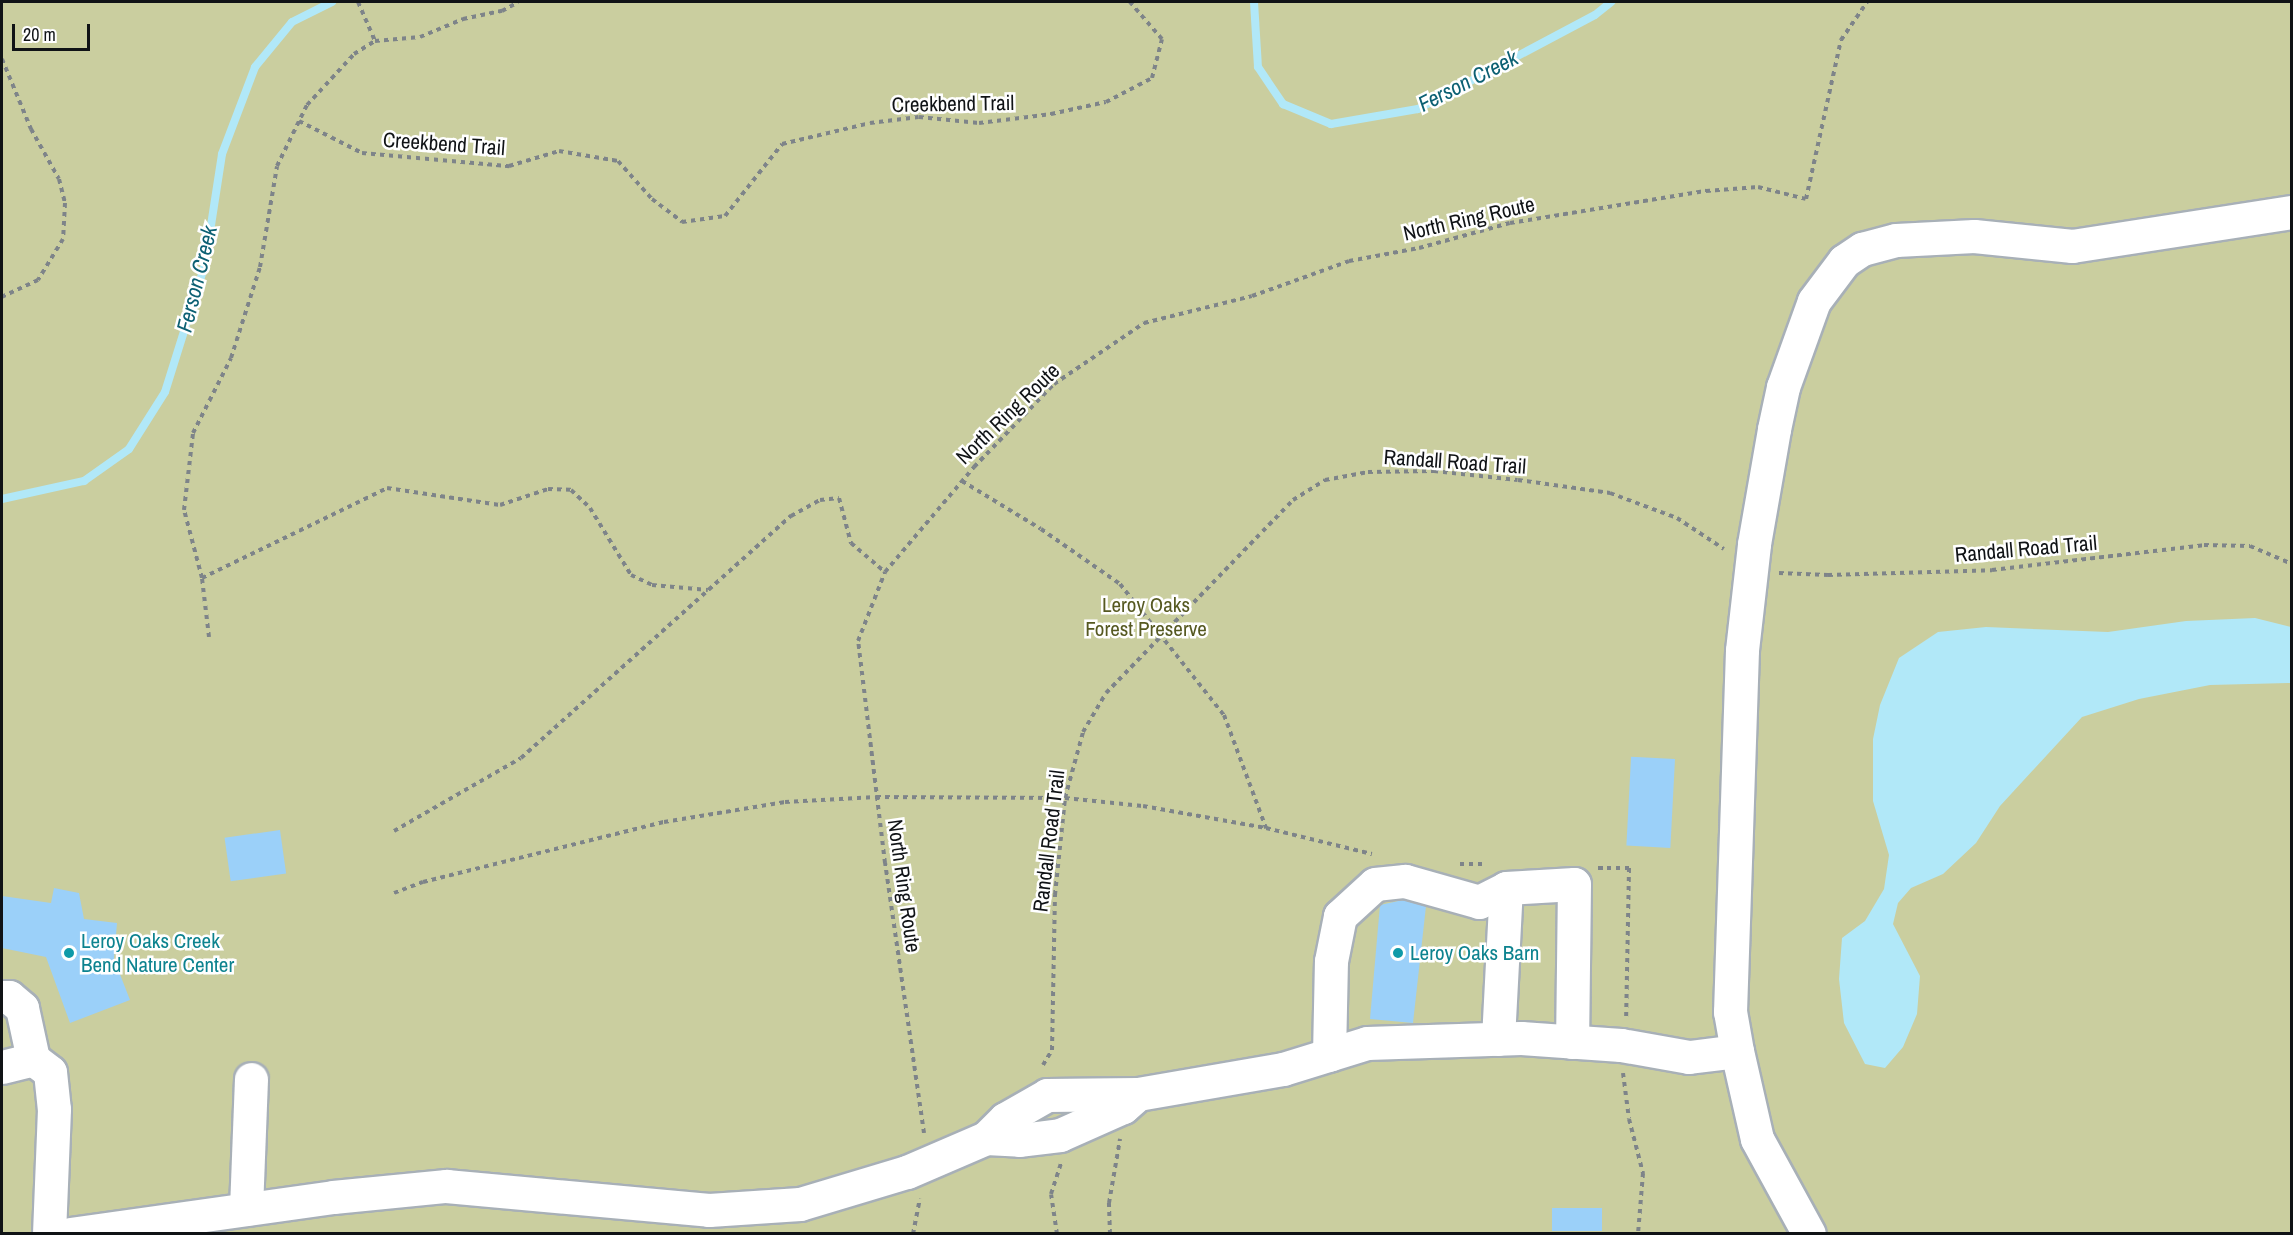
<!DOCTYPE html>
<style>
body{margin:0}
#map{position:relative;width:2293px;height:1235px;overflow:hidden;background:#eff8ff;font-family:"Archivo Narrow",sans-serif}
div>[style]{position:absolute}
.green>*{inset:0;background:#cace9f;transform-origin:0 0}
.water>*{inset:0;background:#b1e8f8}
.stream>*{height:8px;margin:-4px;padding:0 4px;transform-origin:4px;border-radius:4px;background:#b1e8f8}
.building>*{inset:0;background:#9bd0f9;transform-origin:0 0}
.path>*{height:4px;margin-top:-2px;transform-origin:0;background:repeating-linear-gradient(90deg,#7e8489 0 4.5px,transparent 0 9px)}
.roads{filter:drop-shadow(2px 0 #a8b0b7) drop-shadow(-2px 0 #a8b0b7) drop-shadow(0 2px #a8b0b7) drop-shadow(0 -2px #a8b0b7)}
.minor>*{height:33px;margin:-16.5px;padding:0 16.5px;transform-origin:16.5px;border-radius:16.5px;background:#fff}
.dots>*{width:16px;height:16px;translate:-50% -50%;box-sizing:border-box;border:3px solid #fff;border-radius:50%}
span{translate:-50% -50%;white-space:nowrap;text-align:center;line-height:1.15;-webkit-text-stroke:5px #fff;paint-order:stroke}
.street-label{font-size:21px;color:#101316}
.park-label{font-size:21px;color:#565921}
.culture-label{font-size:21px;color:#0d838f}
.left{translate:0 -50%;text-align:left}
.water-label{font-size:22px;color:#0c6073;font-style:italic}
.frame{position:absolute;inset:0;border:3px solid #101316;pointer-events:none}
.scale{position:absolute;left:12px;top:24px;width:78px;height:27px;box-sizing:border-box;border:3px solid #101316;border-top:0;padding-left:8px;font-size:18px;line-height:21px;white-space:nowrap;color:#101316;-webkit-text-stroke:4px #fff;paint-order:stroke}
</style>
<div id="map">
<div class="green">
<i style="left:2px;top:2px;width:2289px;height:1232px"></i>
</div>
<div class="water">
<i style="clip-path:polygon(2255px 618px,2291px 627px,2291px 683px,2210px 685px,2139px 699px,2082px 717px,2000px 806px,1976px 843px,1943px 874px,1911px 888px,1898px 903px,1893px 924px,1920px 976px,1917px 1014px,1903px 1047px,1885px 1068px,1865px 1064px,1844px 1023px,1839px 979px,1842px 938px,1865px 921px,1884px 889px,1889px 855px,1873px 801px,1873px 739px,1880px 705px,1899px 658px,1938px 632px,1986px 627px,2108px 632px,2186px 621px)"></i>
</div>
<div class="stream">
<i style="left:1254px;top:2px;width:65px;rotate:86.5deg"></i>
<i style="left:1258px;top:67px;width:45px;rotate:56deg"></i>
<i style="left:1283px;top:104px;width:52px;rotate:22.6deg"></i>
<i style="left:1331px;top:124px;width:88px;rotate:-9.8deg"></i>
<i style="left:1418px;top:109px;width:200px;rotate:-28deg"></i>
<i style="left:1595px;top:15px;width:21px;rotate:-39deg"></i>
<i style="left:2px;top:499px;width:84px;rotate:-12.4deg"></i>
<i style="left:84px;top:481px;width:55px;rotate:-35.4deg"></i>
<i style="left:129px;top:449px;width:67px;rotate:-57.7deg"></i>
<i style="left:165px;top:392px;width:134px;rotate:-72.6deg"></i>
<i style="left:205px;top:264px;width:111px;rotate:-81.2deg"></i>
<i style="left:222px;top:154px;width:93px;rotate:-69.2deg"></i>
<i style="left:255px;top:67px;width:58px;rotate:-50.6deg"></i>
<i style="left:292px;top:22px;width:45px;rotate:-26.6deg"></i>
</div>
<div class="building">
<i style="left:1675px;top:759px;width:89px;height:44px;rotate:93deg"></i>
<i style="left:280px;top:830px;width:44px;height:56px;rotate:82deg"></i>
<i style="clip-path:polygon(54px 888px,79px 893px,84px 919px,117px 923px,114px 959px,130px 1000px,70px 1023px,46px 957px,2px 948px,2px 896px,51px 903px)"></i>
<i style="clip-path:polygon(1403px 900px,1426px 906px,1413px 1023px,1370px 1019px,1380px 905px)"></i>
<i style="left:1552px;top:1208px;width:50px;height:23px"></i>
</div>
<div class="path">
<i style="left:358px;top:2px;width:43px;rotate:66.4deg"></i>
<i style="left:2px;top:59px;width:76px;rotate:67.5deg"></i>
<i style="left:31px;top:129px;width:57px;rotate:60.8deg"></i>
<i style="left:59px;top:179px;width:25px;rotate:76deg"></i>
<i style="left:65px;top:203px;width:36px;rotate:93deg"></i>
<i style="left:63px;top:239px;width:48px;rotate:121.4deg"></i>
<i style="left:38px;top:280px;width:40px;rotate:155deg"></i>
<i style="left:299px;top:121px;width:71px;rotate:26.9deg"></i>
<i style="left:362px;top:153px;width:148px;rotate:5.1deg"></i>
<i style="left:509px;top:166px;width:52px;rotate:-16.7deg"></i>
<i style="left:559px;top:151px;width:60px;rotate:9.6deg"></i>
<i style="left:618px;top:161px;width:51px;rotate:48.2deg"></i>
<i style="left:652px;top:199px;width:38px;rotate:37deg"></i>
<i style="left:682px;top:222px;width:43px;rotate:-7.9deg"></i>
<i style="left:725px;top:216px;width:92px;rotate:-51.6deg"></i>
<i style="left:782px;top:144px;width:90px;rotate:-13.4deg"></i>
<i style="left:870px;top:123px;width:49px;rotate:-7deg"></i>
<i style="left:919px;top:117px;width:60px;rotate:5.7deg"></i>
<i style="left:979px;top:123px;width:73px;rotate:-7.1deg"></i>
<i style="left:1051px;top:114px;width:56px;rotate:-12.3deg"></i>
<i style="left:1106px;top:102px;width:52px;rotate:-27.6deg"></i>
<i style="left:1152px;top:78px;width:40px;rotate:-75.6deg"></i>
<i style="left:1162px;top:39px;width:49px;rotate:-130.9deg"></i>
<i style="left:962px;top:481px;width:92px;rotate:31.3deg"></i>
<i style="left:1041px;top:529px;width:96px;rotate:34.8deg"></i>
<i style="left:1120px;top:584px;width:167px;rotate:51.6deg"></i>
<i style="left:1224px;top:715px;width:121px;rotate:69.6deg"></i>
<i style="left:1779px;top:573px;width:49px;rotate:2.3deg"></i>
<i style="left:1828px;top:575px;width:164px;rotate:-1.7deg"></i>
<i style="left:1992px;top:570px;width:213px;rotate:-6.7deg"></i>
<i style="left:2204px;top:545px;width:46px;rotate:1.2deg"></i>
<i style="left:2250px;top:546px;width:46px;rotate:23.2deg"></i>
<i style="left:202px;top:578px;width:206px;rotate:-25.9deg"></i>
<i style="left:387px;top:488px;width:114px;rotate:8.6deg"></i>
<i style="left:500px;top:505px;width:51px;rotate:-18.4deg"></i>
<i style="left:548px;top:489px;width:23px;rotate:2deg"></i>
<i style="left:571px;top:490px;width:26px;rotate:43deg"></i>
<i style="left:590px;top:508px;width:79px;rotate:58.5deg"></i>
<i style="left:631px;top:575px;width:23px;rotate:25deg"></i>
<i style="left:652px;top:585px;width:56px;rotate:5.1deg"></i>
<i style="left:209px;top:637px;width:59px;rotate:-96.8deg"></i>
<i style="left:202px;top:578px;width:70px;rotate:-104.8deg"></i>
<i style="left:184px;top:510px;width:78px;rotate:-83.3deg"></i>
<i style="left:193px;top:433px;width:84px;rotate:-63.1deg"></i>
<i style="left:231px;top:358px;width:96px;rotate:-72.3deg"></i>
<i style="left:260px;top:267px;width:102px;rotate:-80.4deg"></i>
<i style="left:277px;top:166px;width:68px;rotate:-63.8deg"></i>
<i style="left:307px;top:105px;width:69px;rotate:-47.3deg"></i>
<i style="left:354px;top:54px;width:25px;rotate:-32deg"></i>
<i style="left:375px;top:41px;width:45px;rotate:-5.1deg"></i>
<i style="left:420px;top:37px;width:47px;rotate:-22.7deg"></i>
<i style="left:463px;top:19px;width:40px;rotate:-12deg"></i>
<i style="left:502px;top:11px;width:18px;rotate:-29deg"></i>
<i style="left:394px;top:831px;width:146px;rotate:-29.9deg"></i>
<i style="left:521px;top:758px;width:363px;rotate:-41.9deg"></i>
<i style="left:791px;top:516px;width:33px;rotate:-29deg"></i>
<i style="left:820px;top:500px;width:19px;rotate:-6deg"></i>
<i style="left:839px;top:498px;width:47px;rotate:75.1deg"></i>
<i style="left:851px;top:543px;width:45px;rotate:40.5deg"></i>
<i style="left:1460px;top:864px;width:25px"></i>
<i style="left:1598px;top:868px;width:31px"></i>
<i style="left:1629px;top:868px;width:150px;rotate:91.1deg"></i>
<i style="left:394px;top:893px;width:31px;rotate:-21deg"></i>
<i style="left:423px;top:882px;width:248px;rotate:-14deg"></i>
<i style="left:664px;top:822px;width:123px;rotate:-9.4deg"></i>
<i style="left:785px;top:802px;width:91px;rotate:-3.1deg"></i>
<i style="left:876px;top:797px;width:189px;rotate:0.3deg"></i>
<i style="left:1065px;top:798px;width:78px;rotate:5.9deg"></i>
<i style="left:1143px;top:806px;width:125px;rotate:10.1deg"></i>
<i style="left:1266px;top:828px;width:109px;rotate:13.8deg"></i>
<i style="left:1043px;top:1065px;width:17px;rotate:-59deg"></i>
<i style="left:1052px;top:1050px;width:155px;rotate:-88.9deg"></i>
<i style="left:1055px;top:895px;width:98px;rotate:-84.1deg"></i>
<i style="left:1065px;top:798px;width:68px;rotate:-74.7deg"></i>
<i style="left:1083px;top:732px;width:45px;rotate:-59.5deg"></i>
<i style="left:1106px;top:693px;width:269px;rotate:-45.9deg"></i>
<i style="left:1293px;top:500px;width:38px;rotate:-32deg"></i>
<i style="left:1325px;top:480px;width:44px;rotate:-10.5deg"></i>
<i style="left:1368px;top:472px;width:66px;rotate:-0.9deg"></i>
<i style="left:1434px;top:471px;width:84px;rotate:6.1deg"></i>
<i style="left:1518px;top:480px;width:93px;rotate:8deg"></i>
<i style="left:1610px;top:493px;width:72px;rotate:20.5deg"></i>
<i style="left:1677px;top:518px;width:56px;rotate:33.4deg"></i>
<i style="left:1623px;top:1073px;width:46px;rotate:82.6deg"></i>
<i style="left:1629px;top:1119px;width:56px;rotate:75.5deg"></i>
<i style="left:1643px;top:1173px;width:61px;rotate:94.7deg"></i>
<i style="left:924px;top:1133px;width:273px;rotate:-98.2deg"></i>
<i style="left:885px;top:863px;width:224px;rotate:-96.9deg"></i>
<i style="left:858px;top:641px;width:74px;rotate:-68.6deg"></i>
<i style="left:885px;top:572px;width:138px;rotate:-49.7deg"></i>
<i style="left:974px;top:467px;width:115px;rotate:-46.1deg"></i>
<i style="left:1054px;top:384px;width:109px;rotate:-34.1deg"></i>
<i style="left:1144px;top:323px;width:111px;rotate:-14deg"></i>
<i style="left:1252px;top:296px;width:103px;rotate:-19.8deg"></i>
<i style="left:1349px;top:261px;width:71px;rotate:-10.5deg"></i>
<i style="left:1419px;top:248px;width:94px;rotate:-15.4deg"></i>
<i style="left:1510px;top:223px;width:199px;rotate:-9.3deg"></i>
<i style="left:1706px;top:191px;width:52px;rotate:-4.4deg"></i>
<i style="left:1758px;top:187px;width:49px;rotate:14deg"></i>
<i style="left:1806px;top:199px;width:163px;rotate:-77.6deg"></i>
<i style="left:1841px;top:40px;width:46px;rotate:-55.6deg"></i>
<i style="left:913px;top:1234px;width:36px;rotate:-79deg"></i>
<i style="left:1057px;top:1234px;width:40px;rotate:-98.5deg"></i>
<i style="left:1051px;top:1194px;width:32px;rotate:-72deg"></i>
<i style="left:1110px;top:1234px;width:31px;rotate:-92deg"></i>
<i style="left:1109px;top:1203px;width:65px;rotate:-80.2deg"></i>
</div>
<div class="roads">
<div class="minor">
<i style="left:2px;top:997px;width:7px"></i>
<i style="left:9px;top:997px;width:17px;rotate:40deg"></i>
<i style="left:22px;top:1008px;width:52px;rotate:77.8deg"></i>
<i style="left:33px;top:1059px;width:21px;rotate:37deg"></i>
<i style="left:50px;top:1072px;width:37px;rotate:84deg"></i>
<i style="left:54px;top:1109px;width:125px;rotate:92.3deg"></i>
<i style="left:1498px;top:1039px;width:151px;rotate:-87deg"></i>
<i style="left:1506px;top:888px;width:68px;rotate:-3.4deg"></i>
<i style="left:1574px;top:884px;width:158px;rotate:90.7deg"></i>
<i style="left:1737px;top:1051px;width:40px;rotate:-100deg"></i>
<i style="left:1730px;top:1012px;width:362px;rotate:-88.1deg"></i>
<i style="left:1742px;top:650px;width:107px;rotate:-83.5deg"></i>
<i style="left:1754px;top:544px;width:117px;rotate:-80.1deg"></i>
<i style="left:1774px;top:429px;width:43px;rotate:-77.9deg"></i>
<i style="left:1783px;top:387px;width:91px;rotate:-70.2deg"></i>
<i style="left:1814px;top:301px;width:50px;rotate:-53.1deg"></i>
<i style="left:1844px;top:261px;width:22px;rotate:-34deg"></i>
<i style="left:1862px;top:249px;width:35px;rotate:-15deg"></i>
<i style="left:1896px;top:240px;width:78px;rotate:-2.9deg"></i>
<i style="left:1974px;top:236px;width:99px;rotate:5.8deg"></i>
<i style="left:2072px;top:246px;width:223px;rotate:-8.8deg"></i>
<i style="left:1329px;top:1055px;width:94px;rotate:-88.8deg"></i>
<i style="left:1331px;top:961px;width:46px;rotate:-78.7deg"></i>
<i style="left:1340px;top:916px;width:47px;rotate:-42.4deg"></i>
<i style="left:1375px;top:884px;width:30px;rotate:-6deg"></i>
<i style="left:1405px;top:881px;width:77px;rotate:15.8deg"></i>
<i style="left:1479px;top:902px;width:30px;rotate:-27deg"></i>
<i style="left:2px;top:1067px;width:32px;rotate:-14deg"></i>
<i style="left:986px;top:1138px;width:34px;rotate:3deg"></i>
<i style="left:1020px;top:1140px;width:40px;rotate:-7.1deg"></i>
<i style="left:1060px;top:1135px;width:69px;rotate:-24deg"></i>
<i style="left:1123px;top:1107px;width:20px;rotate:-41deg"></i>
<i style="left:246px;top:1209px;width:130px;rotate:-87.8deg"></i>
<i style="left:70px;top:1234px;width:266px;rotate:-8deg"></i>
<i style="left:333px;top:1197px;width:114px;rotate:-5.6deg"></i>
<i style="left:446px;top:1186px;width:264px;rotate:5.2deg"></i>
<i style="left:709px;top:1210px;width:91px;rotate:-3.8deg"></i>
<i style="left:800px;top:1204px;width:112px;rotate:-16.7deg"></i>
<i style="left:907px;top:1172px;width:86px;rotate:-23.3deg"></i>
<i style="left:986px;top:1138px;width:27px;rotate:-45deg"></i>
<i style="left:1005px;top:1119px;width:48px;rotate:-29.7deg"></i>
<i style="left:1047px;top:1095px;width:91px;rotate:-0.6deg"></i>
<i style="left:1138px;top:1094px;width:147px;rotate:-9.8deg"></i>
<i style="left:1283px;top:1069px;width:88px;rotate:-17.2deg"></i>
<i style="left:1367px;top:1043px;width:154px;rotate:-1.9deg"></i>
<i style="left:1521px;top:1038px;width:100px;rotate:4deg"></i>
<i style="left:1621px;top:1045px;width:69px;rotate:10deg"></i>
<i style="left:1689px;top:1057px;width:48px;rotate:-7.1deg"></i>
<i style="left:1737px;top:1051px;width:90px;rotate:77.2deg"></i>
<i style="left:1757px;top:1139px;width:108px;rotate:61.3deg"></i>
</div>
</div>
<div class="dots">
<i style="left:69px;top:953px;background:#0f9aa8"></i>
<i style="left:1398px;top:953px;background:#0f9aa8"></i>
</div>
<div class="street-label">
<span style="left:953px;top:104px;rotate:-1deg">Creekbend Trail</span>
<span style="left:444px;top:144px;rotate:4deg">Creekbend Trail</span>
<span style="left:1469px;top:219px;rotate:-13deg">North Ring Route</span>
<span style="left:1008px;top:414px;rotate:-44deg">North Ring Route</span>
<span style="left:1455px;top:462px;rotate:4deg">Randall Road Trail</span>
<span style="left:2026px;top:549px;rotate:-5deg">Randall Road Trail</span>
<span style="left:1049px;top:841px;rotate:-83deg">Randall Road Trail</span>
<span style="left:904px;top:886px;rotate:82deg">North Ring Route</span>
</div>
<div class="park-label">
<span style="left:1146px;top:617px">Leroy Oaks<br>Forest Preserve</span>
</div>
<div class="culture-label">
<span class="left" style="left:81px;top:953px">Leroy Oaks Creek<br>Bend Nature Center</span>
<span class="left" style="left:1410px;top:953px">Leroy Oaks Barn</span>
</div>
<div class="water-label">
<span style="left:1468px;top:81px;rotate:-27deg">Ferson Creek</span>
<span style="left:197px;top:279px;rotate:-76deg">Ferson Creek</span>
</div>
<div class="frame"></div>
<div class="scale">20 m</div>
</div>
